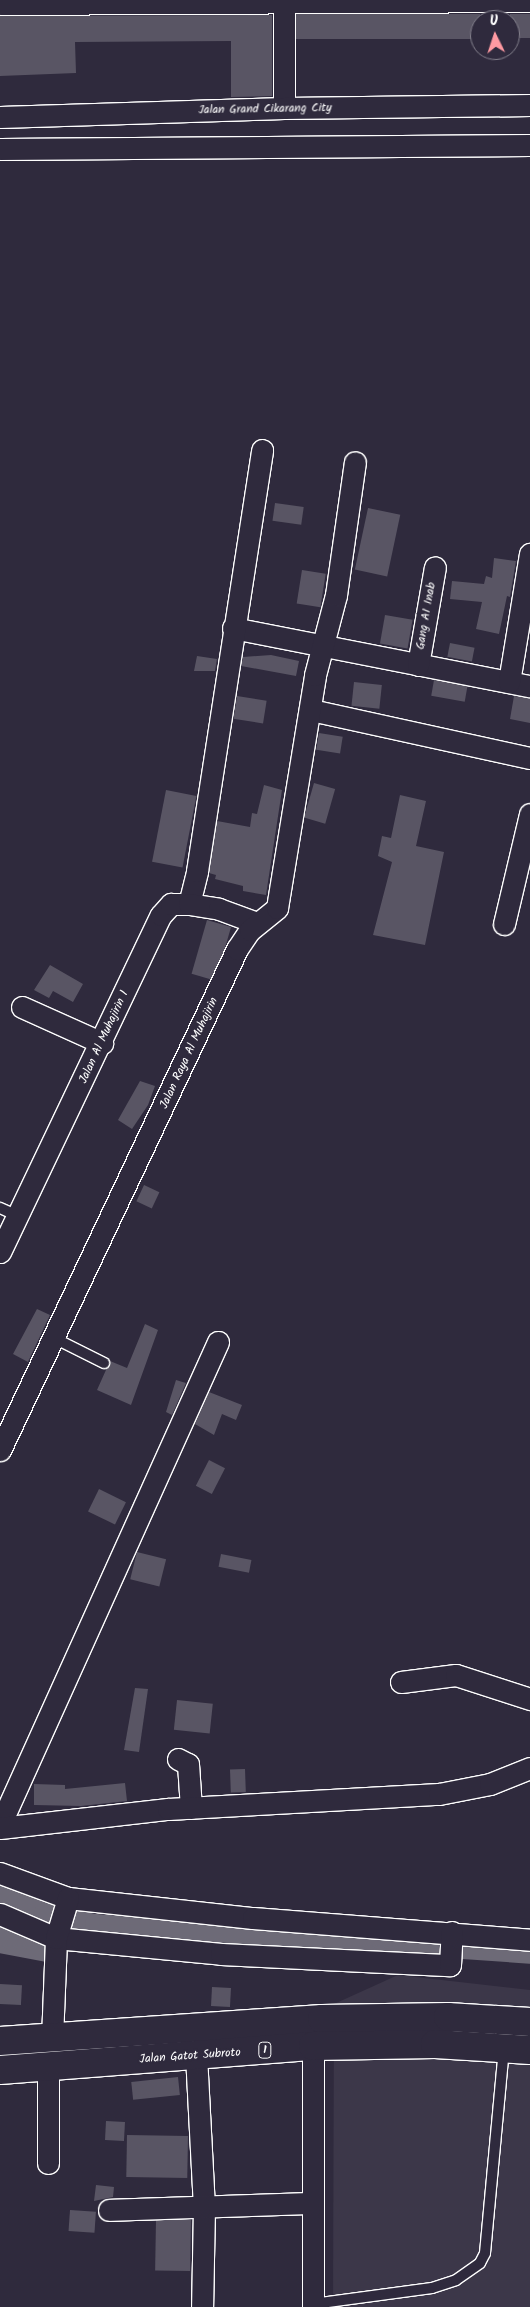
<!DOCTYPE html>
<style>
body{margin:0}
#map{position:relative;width:530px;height:2307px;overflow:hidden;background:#2f2a3d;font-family:Kalam,sans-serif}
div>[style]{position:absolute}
.built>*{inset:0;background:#3c3749}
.canal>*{height:20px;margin:-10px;padding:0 10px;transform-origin:10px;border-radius:10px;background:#6d6a77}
.river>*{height:34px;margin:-17px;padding:0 17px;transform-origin:17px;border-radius:17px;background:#6d6a77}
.building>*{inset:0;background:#595564;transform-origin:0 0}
.roads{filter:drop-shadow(1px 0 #fff) drop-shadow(-1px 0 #fff) drop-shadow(0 1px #fff) drop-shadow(0 -1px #fff)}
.lane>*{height:10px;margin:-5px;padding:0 5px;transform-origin:5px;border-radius:5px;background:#2f2a3d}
.street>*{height:21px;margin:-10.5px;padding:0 10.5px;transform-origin:10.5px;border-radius:10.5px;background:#2f2a3d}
.highway>*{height:28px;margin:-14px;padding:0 14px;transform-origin:14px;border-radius:14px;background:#2f2a3d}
span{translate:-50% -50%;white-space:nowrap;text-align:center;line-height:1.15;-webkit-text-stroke:4.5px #2f2a3d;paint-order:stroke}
.shield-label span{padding:1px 4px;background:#2f2a3d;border:1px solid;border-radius:4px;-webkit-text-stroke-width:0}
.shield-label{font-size:11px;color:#fff;font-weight:700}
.street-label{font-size:12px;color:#fff}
.north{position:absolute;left:470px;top:10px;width:50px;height:50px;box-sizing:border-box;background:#2f2a3d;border:1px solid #827f8b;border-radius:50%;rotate:356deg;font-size:14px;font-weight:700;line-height:20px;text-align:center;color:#fff}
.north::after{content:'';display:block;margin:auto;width:18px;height:22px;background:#ff9aa2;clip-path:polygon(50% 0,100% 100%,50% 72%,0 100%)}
</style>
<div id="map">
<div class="built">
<i style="clip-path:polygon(398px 1975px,530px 1990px,530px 2307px,333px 2307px,334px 2004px)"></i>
</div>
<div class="canal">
<i style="left:0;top:1894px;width:48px;rotate:23.4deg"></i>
<i style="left:44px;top:1913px;width:52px;rotate:12.2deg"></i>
<i style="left:95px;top:1924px;width:436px;rotate:3.9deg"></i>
</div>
<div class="river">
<i style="left:0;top:1936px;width:49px;rotate:10.6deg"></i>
</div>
<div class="building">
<i style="left:480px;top:14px;width:25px;height:184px;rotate:90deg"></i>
<i style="left:510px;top:14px;width:20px;height:24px"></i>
<i style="clip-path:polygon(272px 15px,272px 96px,231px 97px,231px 41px,75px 42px,76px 73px,0 76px,0 16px)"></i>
<i style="left:275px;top:503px;width:29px;height:18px;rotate:8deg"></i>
<i style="left:368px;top:508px;width:33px;height:63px;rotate:12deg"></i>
<i style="clip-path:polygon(494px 558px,516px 561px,510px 597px,507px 596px,499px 634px,476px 629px,482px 602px,450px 599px,452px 581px,484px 584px,486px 576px,492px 578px)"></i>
<i style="left:302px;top:570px;width:24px;height:34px;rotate:9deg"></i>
<i style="left:385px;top:615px;width:28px;height:29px;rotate:10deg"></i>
<i style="left:450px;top:643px;width:25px;height:14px;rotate:11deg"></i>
<i style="clip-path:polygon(271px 655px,299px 661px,296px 676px,241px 666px,243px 657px)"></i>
<i style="clip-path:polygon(197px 656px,217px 659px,215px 671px,194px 671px)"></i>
<i style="left:434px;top:680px;width:34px;height:16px;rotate:10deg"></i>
<i style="left:354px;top:682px;width:28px;height:24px;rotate:6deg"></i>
<i style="left:237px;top:696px;width:30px;height:23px;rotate:9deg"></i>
<i style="clip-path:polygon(514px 696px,530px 698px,530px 723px,510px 719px)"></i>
<i style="left:319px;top:733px;width:24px;height:17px;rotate:9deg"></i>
<i style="left:314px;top:783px;width:22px;height:36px;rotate:16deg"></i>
<i style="clip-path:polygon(264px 785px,282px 790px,266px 895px,243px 891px,243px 886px,215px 879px,216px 875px,209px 873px,217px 821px,250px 827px,252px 813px,257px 814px)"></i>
<i style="left:166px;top:790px;width:31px;height:73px;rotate:11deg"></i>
<i style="clip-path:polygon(400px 795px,426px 801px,416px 846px,444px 852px,425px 945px,373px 935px,392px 862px,378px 856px,382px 836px,391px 838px)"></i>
<i style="left:207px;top:920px;width:25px;height:56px;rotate:16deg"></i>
<i style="clip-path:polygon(50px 965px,83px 984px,73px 1002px,53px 991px,49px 998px,34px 990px)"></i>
<i style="clip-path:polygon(140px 1081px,155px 1086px,148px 1105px,132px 1129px,118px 1120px)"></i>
<i style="left:144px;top:1185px;width:17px;height:18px;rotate:25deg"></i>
<i style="clip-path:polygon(37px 1309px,50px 1315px,28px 1362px,13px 1354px)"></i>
<i style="clip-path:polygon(145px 1324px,158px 1330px,131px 1405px,97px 1390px,110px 1361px,127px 1368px)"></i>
<i style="clip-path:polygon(176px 1380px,186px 1383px,172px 1415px,166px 1412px)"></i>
<i style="clip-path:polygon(209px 1392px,242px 1405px,236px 1420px,222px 1414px,214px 1435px,195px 1424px)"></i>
<i style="left:209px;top:1460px;width:18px;height:29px;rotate:27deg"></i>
<i style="left:99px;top:1489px;width:30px;height:25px;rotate:26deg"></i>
<i style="left:137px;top:1552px;width:30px;height:28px;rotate:14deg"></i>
<i style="left:221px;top:1554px;width:31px;height:13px;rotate:11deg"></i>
<i style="clip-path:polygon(135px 1688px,148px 1689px,139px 1752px,124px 1750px)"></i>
<i style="left:177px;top:1700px;width:36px;height:30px;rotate:6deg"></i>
<i style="left:245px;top:1769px;width:23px;height:15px;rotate:88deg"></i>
<i style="clip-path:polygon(125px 1783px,127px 1801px,81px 1806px,34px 1805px,34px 1784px,65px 1785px,65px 1789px)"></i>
<i style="left:0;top:1984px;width:22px;height:20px;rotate:3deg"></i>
<i style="left:212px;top:1987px;width:19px;height:19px;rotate:3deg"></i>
<i style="left:178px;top:2077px;width:18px;height:47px;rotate:84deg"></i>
<i style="left:106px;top:2121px;width:19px;height:19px;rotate:3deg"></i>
<i style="left:127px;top:2135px;width:61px;height:42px;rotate:1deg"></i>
<i style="clip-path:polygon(96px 2185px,114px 2187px,113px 2197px,94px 2201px)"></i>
<i style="left:70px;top:2210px;width:26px;height:21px;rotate:4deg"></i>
<i style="left:191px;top:2220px;width:51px;height:35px;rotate:91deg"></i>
</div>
<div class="roads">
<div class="lane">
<i style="left:0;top:1208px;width:20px;rotate:24deg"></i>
<i style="left:54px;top:1338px;width:56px;rotate:26.6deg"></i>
<i style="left:313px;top:2304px;width:120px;rotate:-7.7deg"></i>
<i style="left:432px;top:2288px;width:25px;rotate:-18deg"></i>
<i style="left:456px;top:2280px;width:29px;rotate:-35deg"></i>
<i style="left:480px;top:2263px;width:11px;rotate:-63deg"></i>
<i style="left:485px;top:2253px;width:204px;rotate:-84.7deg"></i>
</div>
<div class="street">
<i style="left:0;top:4px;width:530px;rotate:-0.32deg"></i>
<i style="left:284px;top:4px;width:104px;rotate:90deg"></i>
<i style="left:0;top:117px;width:284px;rotate:-1.8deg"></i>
<i style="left:284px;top:108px;width:246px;rotate:-0.7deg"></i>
<i style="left:0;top:149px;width:530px;rotate:-0.43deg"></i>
<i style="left:233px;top:628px;width:303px;rotate:11.1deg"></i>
<i style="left:418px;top:665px;width:99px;rotate:-80.2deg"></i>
<i style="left:509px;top:682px;width:130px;rotate:-80.7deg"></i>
<i style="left:311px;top:710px;width:224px;rotate:12.4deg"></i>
<i style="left:189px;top:904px;width:34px;rotate:-76deg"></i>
<i style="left:197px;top:871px;width:426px;rotate:-81.2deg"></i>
<i style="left:504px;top:924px;width:113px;rotate:-76.7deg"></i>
<i style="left:22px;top:1007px;width:88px;rotate:24.2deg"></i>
<i style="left:0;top:1252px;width:373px;rotate:-64.5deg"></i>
<i style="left:161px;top:915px;width:15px;rotate:-48deg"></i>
<i style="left:171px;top:904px;width:18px"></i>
<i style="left:189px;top:904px;width:30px;rotate:9deg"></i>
<i style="left:219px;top:909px;width:40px;rotate:20.2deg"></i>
<i style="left:0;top:1450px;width:554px;rotate:-64.68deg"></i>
<i style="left:237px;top:949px;width:23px;rotate:-56deg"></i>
<i style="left:250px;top:930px;width:35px;rotate:-39deg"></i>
<i style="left:277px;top:908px;width:236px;rotate:-80.7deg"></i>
<i style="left:315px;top:675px;width:83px;rotate:-75.3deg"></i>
<i style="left:336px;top:595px;width:134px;rotate:-81.9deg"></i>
<i style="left:401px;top:1682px;width:55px;rotate:-7.3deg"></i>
<i style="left:456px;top:1675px;width:78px;rotate:18deg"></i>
<i style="left:178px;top:1759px;width:11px;rotate:27deg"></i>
<i style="left:188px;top:1764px;width:44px;rotate:86.1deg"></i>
<i style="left:0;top:1825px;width:530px;rotate:-65.71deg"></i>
<i style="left:0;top:1828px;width:169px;rotate:-6.5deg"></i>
<i style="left:168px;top:1809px;width:271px;rotate:-3.2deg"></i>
<i style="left:439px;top:1794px;width:52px;rotate:-11.1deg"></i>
<i style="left:490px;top:1784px;width:43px;rotate:-21.8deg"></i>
<i style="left:0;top:1873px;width:72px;rotate:20.2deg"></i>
<i style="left:68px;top:1898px;width:186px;rotate:6.2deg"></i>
<i style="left:253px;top:1918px;width:278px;rotate:4.5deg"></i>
<i style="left:0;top:1914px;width:61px;rotate:23.2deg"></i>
<i style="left:56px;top:1938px;width:166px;rotate:5.5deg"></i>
<i style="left:221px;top:1954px;width:229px;rotate:2.8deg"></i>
<i style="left:450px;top:1965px;width:33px;rotate:-87deg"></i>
<i style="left:52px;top:2039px;width:101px;rotate:-87.7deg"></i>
<i style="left:56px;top:1938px;width:42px;rotate:-73.3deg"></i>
<i style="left:196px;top:2055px;width:152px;rotate:87deg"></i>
<i style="left:204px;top:2207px;width:100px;rotate:91.1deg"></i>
<i style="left:48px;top:2163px;width:96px;rotate:-90deg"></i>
<i style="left:109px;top:2210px;width:204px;rotate:-2deg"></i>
<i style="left:313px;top:2307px;width:261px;rotate:-90deg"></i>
</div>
<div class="highway">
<i style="left:0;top:2041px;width:323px;rotate:-3.9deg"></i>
<i style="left:322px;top:2019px;width:126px;rotate:-0.9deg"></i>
<i style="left:448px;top:2017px;width:82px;rotate:3.5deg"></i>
<i style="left:0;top:2070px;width:314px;rotate:-4.4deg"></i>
<i style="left:313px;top:2046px;width:122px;rotate:-0.9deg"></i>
<i style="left:435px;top:2044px;width:95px;rotate:3.6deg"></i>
</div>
</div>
<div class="shield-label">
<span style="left:265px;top:2050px">1</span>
</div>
<div class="street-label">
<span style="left:265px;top:109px;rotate:-1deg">Jalan Grand Cikarang City</span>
<span style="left:426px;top:616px;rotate:-80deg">Gang AI Inab</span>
<span style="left:104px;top:1037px;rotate:-65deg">Jalan Al Muhajirin 1</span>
<span style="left:189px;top:1053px;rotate:-65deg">Jalan Raya Al Muhajirin</span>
<span style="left:190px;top:2056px;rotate:-4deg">Jalan Gatot Subroto</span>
</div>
<div class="north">U</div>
</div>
